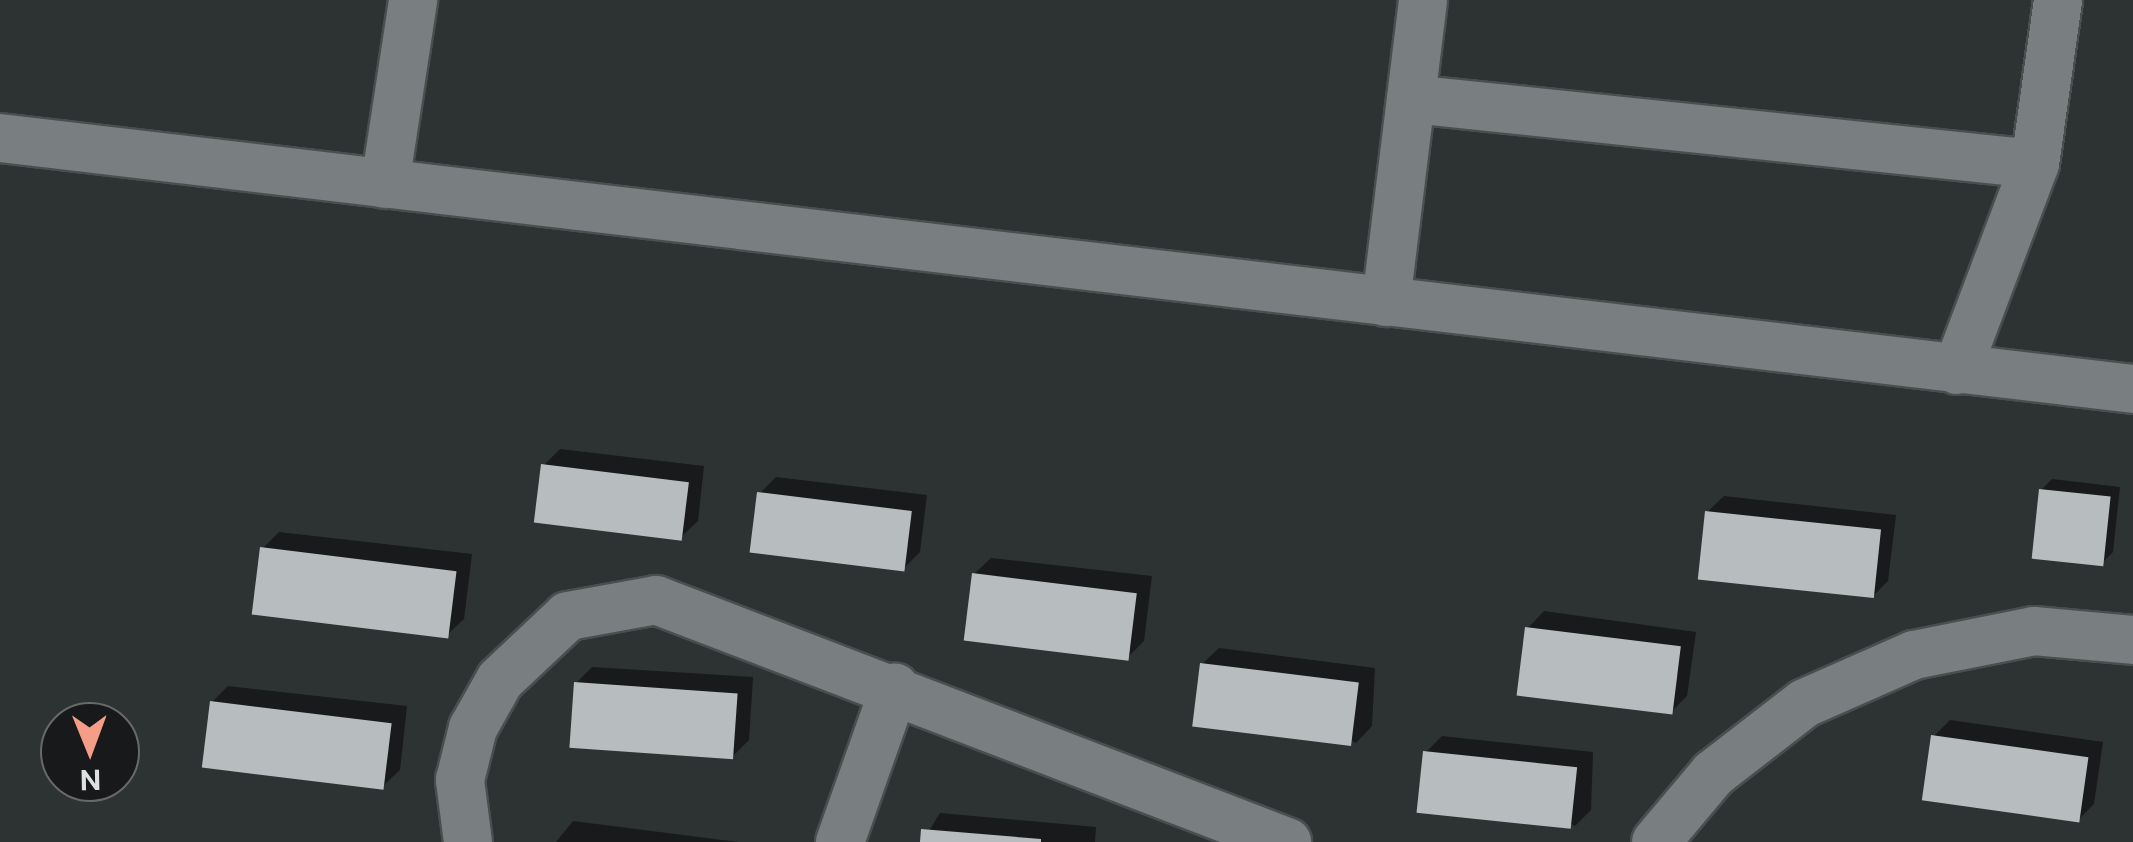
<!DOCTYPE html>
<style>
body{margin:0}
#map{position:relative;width:2133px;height:842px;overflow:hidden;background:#2d3233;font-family:"Public Sans",sans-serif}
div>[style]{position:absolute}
.shadow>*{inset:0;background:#0007}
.building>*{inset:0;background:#b7bcbe;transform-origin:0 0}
.roads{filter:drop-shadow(2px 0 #4a4e4f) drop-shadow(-2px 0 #4a4e4f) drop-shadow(0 2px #4a4e4f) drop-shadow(0 -2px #4a4e4f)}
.minor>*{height:48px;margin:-24px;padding:0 24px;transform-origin:24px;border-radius:24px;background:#797e80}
span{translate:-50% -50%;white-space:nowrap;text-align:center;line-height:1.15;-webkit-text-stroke:10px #17191a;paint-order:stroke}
.north{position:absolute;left:40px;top:702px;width:100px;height:100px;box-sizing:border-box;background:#17191a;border:2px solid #67696a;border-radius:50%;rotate:179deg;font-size:28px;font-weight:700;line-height:40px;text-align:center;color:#dee1e2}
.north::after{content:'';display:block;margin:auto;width:35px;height:45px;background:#f49e87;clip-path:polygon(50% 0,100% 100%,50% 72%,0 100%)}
</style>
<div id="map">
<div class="shadow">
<i style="clip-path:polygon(560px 449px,704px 466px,698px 521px,681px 537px,543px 466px)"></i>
<i style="clip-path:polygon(776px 477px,927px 495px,920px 552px,904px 568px,760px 493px)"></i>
<i style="clip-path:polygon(2052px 479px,2120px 487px,2113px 552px,2102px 563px,2041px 490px)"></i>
<i style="clip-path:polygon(1724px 496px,1896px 515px,1888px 581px,1872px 597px,1707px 512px)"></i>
<i style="clip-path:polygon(279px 532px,472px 554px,464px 619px,447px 635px,262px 549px)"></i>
<i style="clip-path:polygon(991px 558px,1152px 576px,1144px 641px,1127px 658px,974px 574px)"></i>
<i style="clip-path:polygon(1544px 611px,1696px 632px,1687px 696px,1671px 712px,1528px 628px)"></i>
<i style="clip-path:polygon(1219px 648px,1375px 668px,1372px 726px,1356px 743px,1202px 664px)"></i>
<i style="clip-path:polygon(592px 667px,753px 677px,749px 740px,733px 756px,576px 683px)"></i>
<i style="clip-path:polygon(228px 686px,407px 706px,400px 770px,383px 786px,212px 702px)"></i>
<i style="clip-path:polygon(1950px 720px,2103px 742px,2094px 804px,2078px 820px,1933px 737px)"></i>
<i style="clip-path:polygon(1442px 736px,1593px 752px,1591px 810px,1575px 826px,1426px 752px)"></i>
<i style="clip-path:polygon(940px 813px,1096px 827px,1095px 842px,922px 842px)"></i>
<i style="clip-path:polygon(573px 821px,738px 842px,556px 842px)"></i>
</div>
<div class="building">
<i style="left:541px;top:464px;width:149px;height:59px;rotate:7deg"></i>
<i style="left:2039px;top:489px;width:72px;height:70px;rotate:6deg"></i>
<i style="left:757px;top:492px;width:156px;height:61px;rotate:7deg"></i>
<i style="left:1705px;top:511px;width:177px;height:69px;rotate:6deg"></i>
<i style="left:260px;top:547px;width:198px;height:68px;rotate:7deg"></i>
<i style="left:972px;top:573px;width:166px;height:68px;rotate:7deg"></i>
<i style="left:1525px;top:627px;width:157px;height:69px;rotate:7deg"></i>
<i style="left:1200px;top:663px;width:160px;height:64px;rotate:7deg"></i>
<i style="left:574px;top:682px;width:164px;height:66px;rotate:4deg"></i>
<i style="left:210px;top:701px;width:183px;height:67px;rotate:7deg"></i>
<i style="left:1931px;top:735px;width:159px;height:66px;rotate:8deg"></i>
<i style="left:1423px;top:751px;width:155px;height:62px;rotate:6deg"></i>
<i style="clip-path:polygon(921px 829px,1041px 839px,1041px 842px,920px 842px)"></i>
</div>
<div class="roads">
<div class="minor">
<i style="left:1411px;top:99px;width:627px;rotate:5.95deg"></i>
<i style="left:0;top:138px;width:2148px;rotate:6.71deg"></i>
<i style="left:385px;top:184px;width:186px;rotate:-81.3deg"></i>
<i style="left:1386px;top:302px;width:304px;rotate:-83deg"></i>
<i style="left:1957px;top:370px;width:220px;rotate:-69.3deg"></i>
<i style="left:2035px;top:164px;width:166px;rotate:-82deg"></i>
<i style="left:468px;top:842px;width:63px;rotate:-97.4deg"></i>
<i style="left:460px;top:780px;width:54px;rotate:-76deg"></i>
<i style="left:473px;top:728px;width:55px;rotate:-60.6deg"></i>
<i style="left:500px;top:680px;width:93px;rotate:-43.3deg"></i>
<i style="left:568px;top:616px;width:89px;rotate:-10.3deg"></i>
<i style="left:656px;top:600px;width:676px;rotate:20.98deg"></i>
<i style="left:840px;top:842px;width:164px;rotate:-70.5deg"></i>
<i style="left:1656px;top:842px;width:89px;rotate:-50deg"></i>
<i style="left:1713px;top:774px;width:116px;rotate:-37.7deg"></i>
<i style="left:1805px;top:703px;width:119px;rotate:-23.8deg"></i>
<i style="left:1914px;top:655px;width:122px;rotate:-11.3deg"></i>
<i style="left:2034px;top:631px;width:99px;rotate:5.2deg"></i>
</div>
</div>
<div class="north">N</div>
</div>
